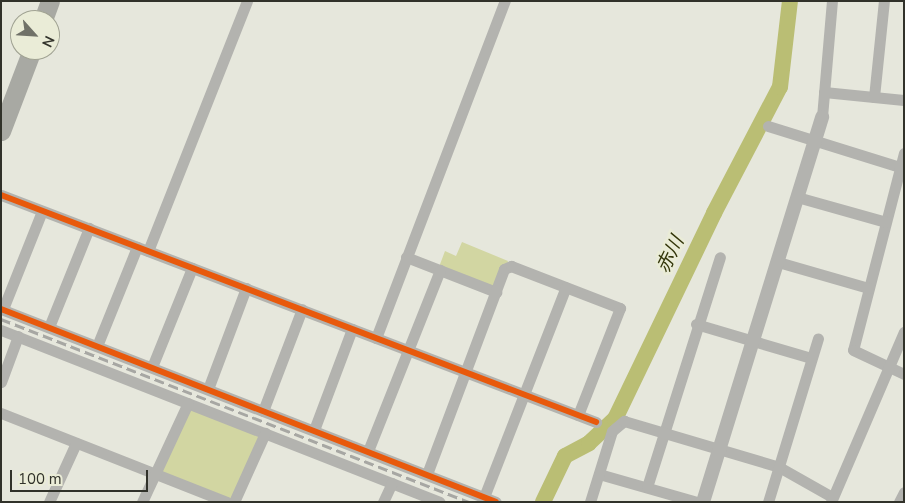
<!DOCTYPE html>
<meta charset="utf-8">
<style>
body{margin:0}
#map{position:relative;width:905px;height:503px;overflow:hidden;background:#e6e7dc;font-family:"Nunito Sans","Noto Sans JP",sans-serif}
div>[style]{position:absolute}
.green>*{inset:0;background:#d2d6a2;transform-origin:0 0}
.river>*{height:16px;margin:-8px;padding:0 8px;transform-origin:8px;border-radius:8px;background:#babe74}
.minor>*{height:11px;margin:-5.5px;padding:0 5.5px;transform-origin:5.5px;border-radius:5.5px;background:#b3b3af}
.tertiary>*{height:14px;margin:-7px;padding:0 7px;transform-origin:7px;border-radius:7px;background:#b3b3af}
.trunk>*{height:19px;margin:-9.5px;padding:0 9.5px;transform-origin:9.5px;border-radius:9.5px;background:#a8a9a3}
.rail>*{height:2.5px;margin-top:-1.25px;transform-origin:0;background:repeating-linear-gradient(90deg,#a7a7a3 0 10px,transparent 0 15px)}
.cycleway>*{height:6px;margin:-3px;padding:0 3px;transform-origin:3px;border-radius:3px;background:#e8590c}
span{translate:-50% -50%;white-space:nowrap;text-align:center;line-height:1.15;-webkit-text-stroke:5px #eaecd7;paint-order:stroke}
.water-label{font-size:19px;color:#33360a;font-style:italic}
.frame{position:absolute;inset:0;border:2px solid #31322a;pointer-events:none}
.north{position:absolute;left:10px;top:10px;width:50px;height:50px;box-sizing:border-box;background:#eaecd7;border:1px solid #a0a292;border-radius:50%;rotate:116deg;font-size:14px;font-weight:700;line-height:20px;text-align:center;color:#31322a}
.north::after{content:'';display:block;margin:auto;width:18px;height:22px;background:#707168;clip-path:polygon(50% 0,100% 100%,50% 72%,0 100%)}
.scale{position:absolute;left:10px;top:470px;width:138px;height:22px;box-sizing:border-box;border:2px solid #31322a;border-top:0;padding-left:6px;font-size:15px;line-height:18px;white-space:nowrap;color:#31322a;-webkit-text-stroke:4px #eaecd7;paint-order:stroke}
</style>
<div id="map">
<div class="green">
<i style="clip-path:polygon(462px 242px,508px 261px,496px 292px,439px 267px,445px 251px,456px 256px)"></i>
<i style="left:188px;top:403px;width:83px;height:78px;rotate:21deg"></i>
</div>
<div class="river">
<i style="left:543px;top:502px;width:51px;rotate:-64.4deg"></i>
<i style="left:565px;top:456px;width:27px;rotate:-28deg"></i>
<i style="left:589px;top:443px;width:35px;rotate:-43deg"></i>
<i style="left:615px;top:419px;width:229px;rotate:-64.3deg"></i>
<i style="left:714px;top:213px;width:142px;rotate:-62.4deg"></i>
<i style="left:780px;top:87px;width:87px;rotate:-83.4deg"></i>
</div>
<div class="minor">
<i style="left:824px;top:92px;width:80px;rotate:5.7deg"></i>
<i style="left:874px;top:97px;width:97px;rotate:-84.1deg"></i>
<i style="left:822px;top:117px;width:116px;rotate:-85.1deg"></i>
<i style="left:768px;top:126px;width:138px;rotate:17.3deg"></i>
<i style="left:904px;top:153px;width:203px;rotate:104.5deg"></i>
<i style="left:853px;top:350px;width:56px;rotate:25.2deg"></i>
<i style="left:1px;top:195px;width:637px;rotate:20.88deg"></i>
<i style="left:797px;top:197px;width:92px;rotate:15.7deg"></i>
<i style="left:148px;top:251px;width:269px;rotate:-68.4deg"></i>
<i style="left:406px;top:257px;width:97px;rotate:21.3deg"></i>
<i style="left:778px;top:262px;width:94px;rotate:16.1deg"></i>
<i style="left:1px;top:309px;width:531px;rotate:21.3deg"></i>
<i style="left:3px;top:309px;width:105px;rotate:-68.3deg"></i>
<i style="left:696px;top:324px;width:120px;rotate:16.5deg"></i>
<i style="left:49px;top:327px;width:107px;rotate:-68deg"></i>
<i style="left:1px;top:330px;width:471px;rotate:21.4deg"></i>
<i style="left:376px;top:338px;width:361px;rotate:-69.1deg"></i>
<i style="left:97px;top:346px;width:107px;rotate:-68deg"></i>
<i style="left:152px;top:367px;width:107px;rotate:-68deg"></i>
<i style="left:1px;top:382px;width:49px;rotate:-69.7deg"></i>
<i style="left:208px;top:389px;width:108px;rotate:-69.4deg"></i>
<i style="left:263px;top:411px;width:109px;rotate:-69.1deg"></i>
<i style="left:1px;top:413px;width:243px;rotate:21.5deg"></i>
<i style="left:314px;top:430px;width:108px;rotate:-69.4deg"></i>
<i style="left:368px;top:451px;width:195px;rotate:-68.3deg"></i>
<i style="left:427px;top:474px;width:219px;rotate:-69.4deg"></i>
<i style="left:504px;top:269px;width:8px;rotate:-23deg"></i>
<i style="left:511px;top:266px;width:117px;rotate:21.1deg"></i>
<i style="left:620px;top:308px;width:115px;rotate:111.4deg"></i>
<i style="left:599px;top:474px;width:102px;rotate:15.9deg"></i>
<i style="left:647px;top:487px;width:241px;rotate:-72.4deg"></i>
<i style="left:484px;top:497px;width:225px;rotate:-68.7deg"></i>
<i style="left:49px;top:502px;width:65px;rotate:-65.4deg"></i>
<i style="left:142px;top:502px;width:109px;rotate:-65.1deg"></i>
<i style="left:234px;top:502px;width:76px;rotate:-65.8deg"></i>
<i style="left:383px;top:502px;width:21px;rotate:-65deg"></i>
<i style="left:590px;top:502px;width:74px;rotate:-72.8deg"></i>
<i style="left:612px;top:431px;width:16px;rotate:-40deg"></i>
<i style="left:624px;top:421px;width:162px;rotate:16.5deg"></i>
<i style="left:779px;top:467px;width:61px;rotate:29.5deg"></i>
<i style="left:768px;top:502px;width:171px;rotate:-73deg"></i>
<i style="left:831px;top:502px;width:185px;rotate:-66.8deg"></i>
<i style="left:899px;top:502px;width:11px;rotate:-63deg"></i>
</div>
<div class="tertiary">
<i style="left:703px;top:502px;width:403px;rotate:-72.8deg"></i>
</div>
<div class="trunk">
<i style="left:43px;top:20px;width:20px;rotate:-70deg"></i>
<i style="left:1px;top:131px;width:87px;rotate:-69.1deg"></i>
</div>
<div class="rail">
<i style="left:1px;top:319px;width:503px;rotate:21.36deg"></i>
</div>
<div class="cycleway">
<i style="left:1px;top:195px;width:637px;rotate:20.88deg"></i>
<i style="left:1px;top:309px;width:531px;rotate:21.3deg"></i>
</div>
<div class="water-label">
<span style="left:671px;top:255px;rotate:-64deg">赤川</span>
</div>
<div class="frame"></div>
<div class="north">N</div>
<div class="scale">100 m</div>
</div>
